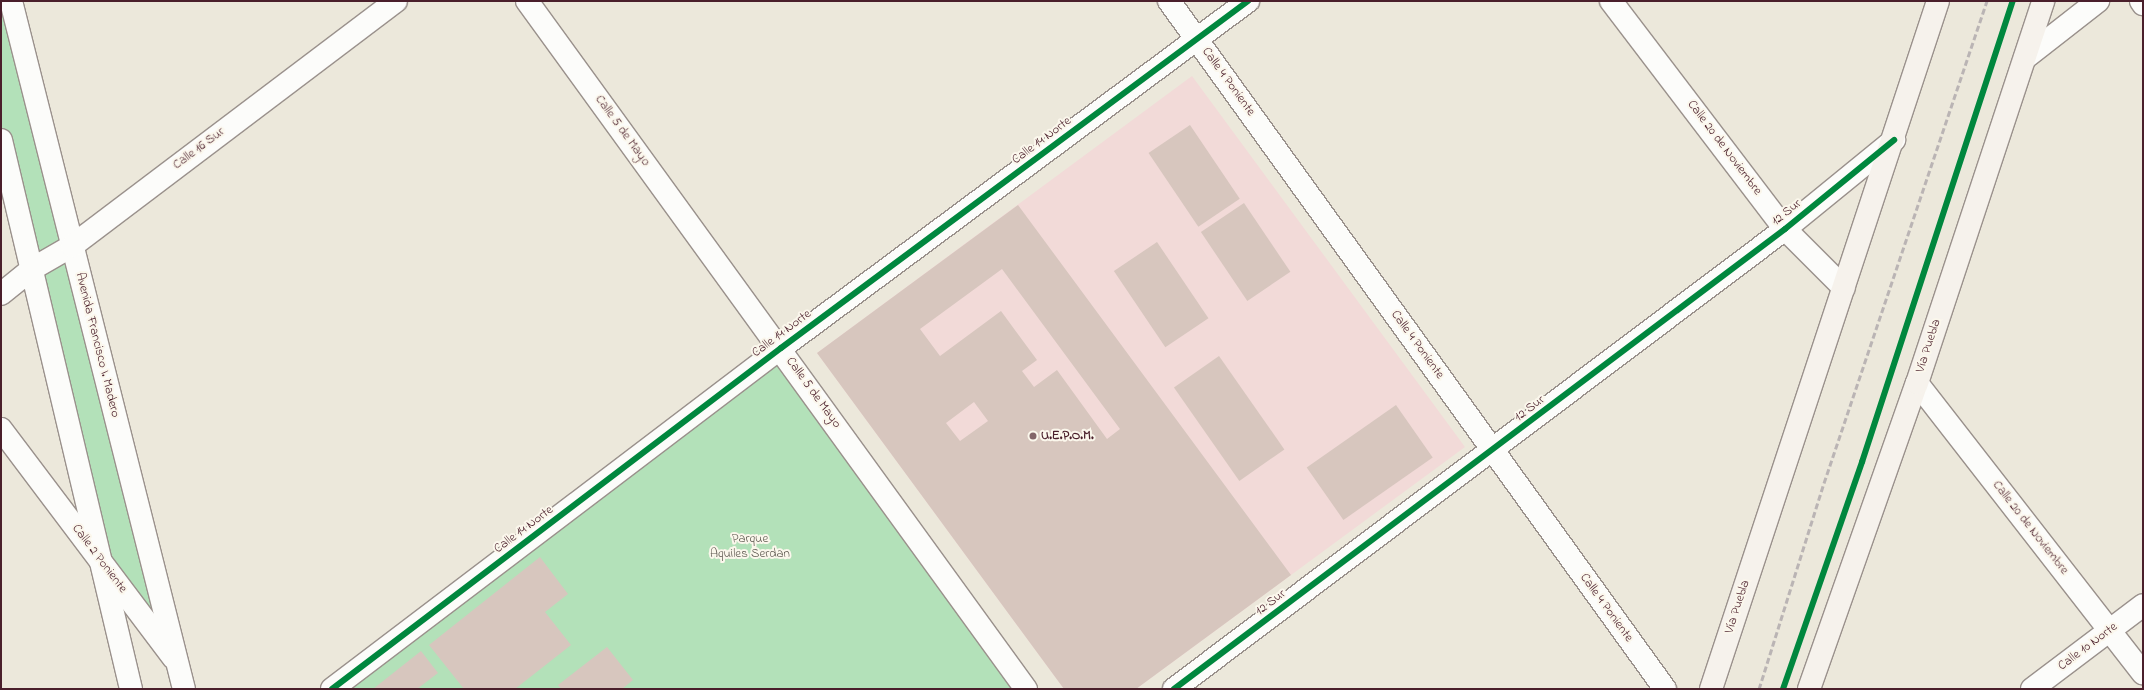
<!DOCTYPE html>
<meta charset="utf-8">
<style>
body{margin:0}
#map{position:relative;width:2144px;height:690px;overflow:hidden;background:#ece8db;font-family:"Indie Flower",sans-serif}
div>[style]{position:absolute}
.built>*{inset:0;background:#f2dad8}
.green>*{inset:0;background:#b3e1b9}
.building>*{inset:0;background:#d7c6be;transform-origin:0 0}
.roads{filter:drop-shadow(1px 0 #9a918c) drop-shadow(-1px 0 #9a918c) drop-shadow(0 1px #9a918c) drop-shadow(0 -1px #9a918c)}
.street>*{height:22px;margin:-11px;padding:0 11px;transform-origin:11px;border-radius:11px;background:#fcfcfa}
.secondary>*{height:22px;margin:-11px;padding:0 11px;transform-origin:11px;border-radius:11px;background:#f6f2ec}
.rail>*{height:3px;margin-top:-1.5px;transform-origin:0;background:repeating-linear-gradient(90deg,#bab4b4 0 6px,transparent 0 9px)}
.cycleway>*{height:6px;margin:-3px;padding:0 3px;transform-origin:3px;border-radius:3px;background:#00873e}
.dots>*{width:11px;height:11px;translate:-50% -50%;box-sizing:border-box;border:2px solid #fbf7ec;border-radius:50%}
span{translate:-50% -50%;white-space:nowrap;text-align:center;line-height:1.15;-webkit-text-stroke:4px #fbf7ec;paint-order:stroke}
.street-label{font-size:13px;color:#4a1f2b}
.poi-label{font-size:13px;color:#4a1f2b;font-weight:700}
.left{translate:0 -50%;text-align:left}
.park-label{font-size:13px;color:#5c574e}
.frame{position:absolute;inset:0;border:2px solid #4a1f2b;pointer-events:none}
</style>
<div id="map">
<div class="built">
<i style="clip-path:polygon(1192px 76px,1465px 447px,1136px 689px,1064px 689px,817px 353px)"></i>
</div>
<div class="green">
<i style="clip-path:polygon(1px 1px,178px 664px,102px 563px,1px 140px)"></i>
<i style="clip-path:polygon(781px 348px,1026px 689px,332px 689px)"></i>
</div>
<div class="building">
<i style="left:1190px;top:125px;width:89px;height:50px;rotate:56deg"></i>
<i style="left:1244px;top:203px;width:83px;height:52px;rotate:56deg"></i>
<i style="clip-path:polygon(evenodd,1018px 205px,1291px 575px,1136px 689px,1064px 689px,817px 353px,1018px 205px,1002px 269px,1120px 429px,1107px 439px,1057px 370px,1034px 387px,1022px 371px,1037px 360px,1001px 311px,940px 356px,920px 329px,1002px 269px,1018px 205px,974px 402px,988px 421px,960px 441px,946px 423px,974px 402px)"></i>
<i style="left:1157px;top:242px;width:92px;height:52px;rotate:56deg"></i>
<i style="left:1219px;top:356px;width:114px;height:55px;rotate:55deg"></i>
<i style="left:1396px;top:405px;width:64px;height:109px;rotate:55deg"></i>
<i style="clip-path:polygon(540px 557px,568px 594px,545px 612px,571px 645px,515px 689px,464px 689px,429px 645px)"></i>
<i style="clip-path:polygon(607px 647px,633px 680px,622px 689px,561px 689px,558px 685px)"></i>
<i style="clip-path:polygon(421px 651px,438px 673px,417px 689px,373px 689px)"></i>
</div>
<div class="roads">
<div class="street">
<i style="left:11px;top:1px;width:709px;rotate:75.89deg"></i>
<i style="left:527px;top:1px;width:850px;rotate:54.05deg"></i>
<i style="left:1169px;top:1px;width:848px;rotate:54.21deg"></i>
<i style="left:1611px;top:1px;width:287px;rotate:52.7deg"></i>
<i style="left:1785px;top:229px;width:83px;rotate:45deg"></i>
<i style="left:2141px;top:1px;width:4px;rotate:56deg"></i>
<i style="left:2025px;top:58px;width:93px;rotate:-38deg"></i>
<i style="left:1px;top:140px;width:564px;rotate:76.68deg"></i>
<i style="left:1px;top:294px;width:40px;rotate:-39deg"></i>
<i style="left:32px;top:269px;width:46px;rotate:-29.9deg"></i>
<i style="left:72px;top:246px;width:406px;rotate:-37.1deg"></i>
<i style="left:1917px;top:383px;width:368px;rotate:52.1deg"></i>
<i style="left:1px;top:429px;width:286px;rotate:53deg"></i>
<i style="left:332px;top:689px;width:564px;rotate:-37.22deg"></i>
<i style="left:781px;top:348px;width:582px;rotate:-36.61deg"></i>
<i style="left:1174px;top:689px;width:765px;rotate:-36.97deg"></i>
<i style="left:1785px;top:229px;width:141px;rotate:-39.2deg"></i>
<i style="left:2032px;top:689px;width:139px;rotate:-37.1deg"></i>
</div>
<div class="secondary">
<i style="left:1711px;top:689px;width:724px;rotate:-71.74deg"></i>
<i style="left:1809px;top:689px;width:324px;rotate:-70.6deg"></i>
<i style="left:1917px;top:383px;width:402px;rotate:-71.7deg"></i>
</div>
</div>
<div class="rail">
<i style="left:1759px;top:689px;width:216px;rotate:-72.5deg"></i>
<i style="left:1824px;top:483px;width:509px;rotate:-71.32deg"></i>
</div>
<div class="cycleway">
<i style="left:332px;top:689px;width:564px;rotate:-37.22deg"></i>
<i style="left:781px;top:348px;width:582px;rotate:-36.61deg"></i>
<i style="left:1174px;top:689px;width:765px;rotate:-36.97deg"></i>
<i style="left:1785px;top:229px;width:141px;rotate:-39.2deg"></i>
<i style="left:1783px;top:689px;width:240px;rotate:-70.8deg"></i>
<i style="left:1862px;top:462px;width:485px;rotate:-71.9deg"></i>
</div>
<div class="dots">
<i style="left:1033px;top:436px;background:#836569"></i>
</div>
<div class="street-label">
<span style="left:1228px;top:82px;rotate:54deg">Calle 4 Poniente</span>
<span style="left:622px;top:131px;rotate:54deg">Calle 5 de Mayo</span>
<span style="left:1042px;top:141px;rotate:-37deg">Calle 14 Norte</span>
<span style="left:1724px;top:148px;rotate:53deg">Calle 20 de Noviembre</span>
<span style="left:199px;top:149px;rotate:-37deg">Calle 16 Sur</span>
<span style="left:1787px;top:213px;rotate:-39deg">12 Sur</span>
<span style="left:782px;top:334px;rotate:-37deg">Calle 14 Norte</span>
<span style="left:97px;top:345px;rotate:76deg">Avenida Francisco I. Madero</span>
<span style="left:1417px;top:345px;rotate:54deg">Calle 4 Poniente</span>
<span style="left:1929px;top:346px;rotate:-72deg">Vía Puebla</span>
<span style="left:813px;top:393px;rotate:54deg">Calle 5 de Mayo</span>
<span style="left:1530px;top:409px;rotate:-37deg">12 Sur</span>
<span style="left:2030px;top:528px;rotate:52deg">Calle 20 de Noviembre</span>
<span style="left:524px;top:530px;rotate:-37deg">Calle 14 Norte</span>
<span style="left:99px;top:559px;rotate:53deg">Calle 2 Poniente</span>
<span style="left:1271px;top:603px;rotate:-37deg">12 Sur</span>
<span style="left:1738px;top:607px;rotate:-72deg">Vía Puebla</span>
<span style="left:1606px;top:608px;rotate:54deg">Calle 4 Poniente</span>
<span style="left:2088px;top:647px;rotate:-37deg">Calle 10 Norte</span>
</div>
<div class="poi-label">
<span class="left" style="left:1041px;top:436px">U.E.P.O.M.</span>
</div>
<div class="park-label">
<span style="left:750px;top:547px">Parque<br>Aquiles Serdan</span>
</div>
<div class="frame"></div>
</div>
